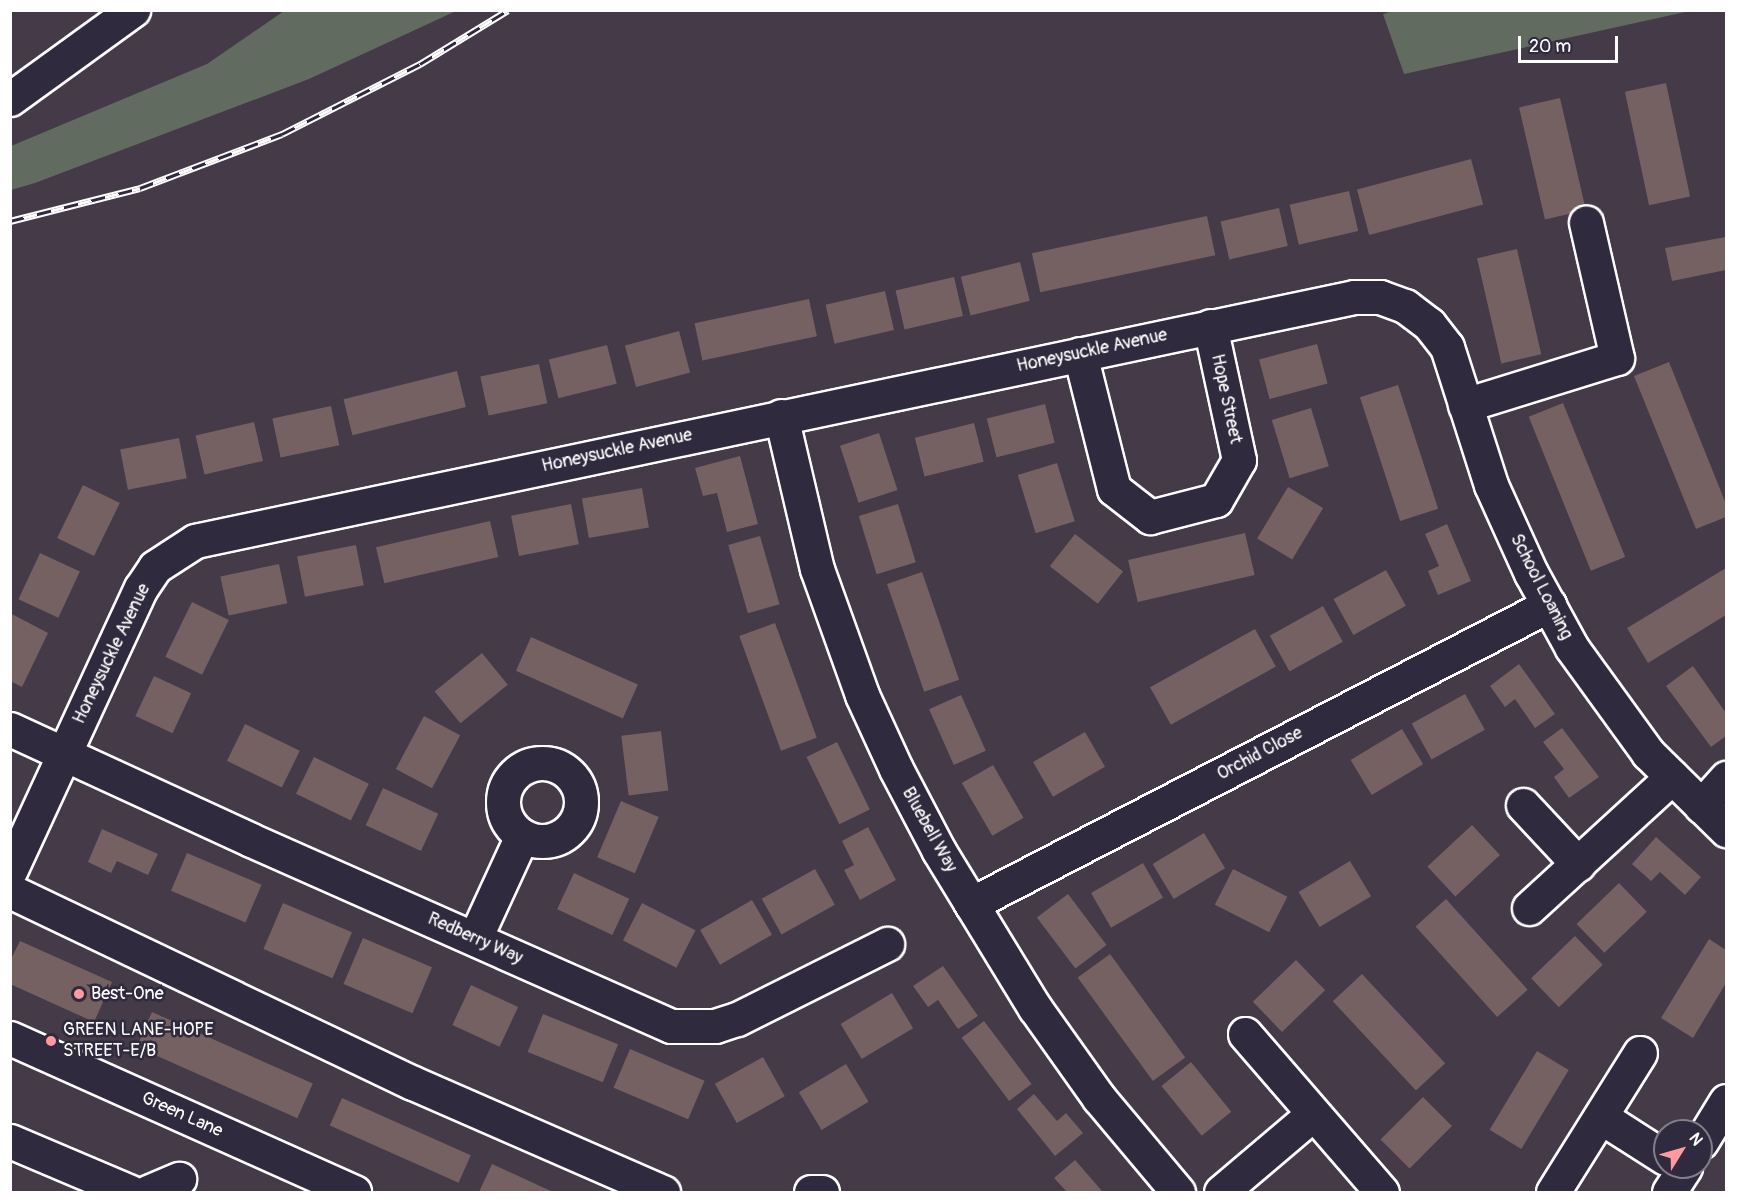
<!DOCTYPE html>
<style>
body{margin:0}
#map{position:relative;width:1737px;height:1203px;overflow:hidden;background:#443a48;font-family:Pangolin,sans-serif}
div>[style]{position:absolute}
.green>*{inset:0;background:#616b5f}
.building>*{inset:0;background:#756062;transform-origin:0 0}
.roads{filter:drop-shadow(2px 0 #fff) drop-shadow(-2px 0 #fff) drop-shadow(0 2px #fff) drop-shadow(0 -2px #fff)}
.minor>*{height:33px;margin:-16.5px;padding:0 16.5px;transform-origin:16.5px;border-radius:16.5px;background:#2f2a3d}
.minor>.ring{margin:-16.5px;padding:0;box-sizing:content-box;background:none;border:33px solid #2f2a3d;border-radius:50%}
.tertiary>*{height:33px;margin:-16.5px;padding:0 16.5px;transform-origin:16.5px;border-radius:16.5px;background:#2f2a3d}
.rail>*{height:7px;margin-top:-3.5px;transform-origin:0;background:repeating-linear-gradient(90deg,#2f2a3d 0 14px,#fff 0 28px);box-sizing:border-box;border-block:2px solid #fff}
.dots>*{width:16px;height:16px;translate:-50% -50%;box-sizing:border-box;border:3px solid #2f2a3d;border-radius:50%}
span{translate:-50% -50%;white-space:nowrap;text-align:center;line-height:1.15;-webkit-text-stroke:5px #2f2a3d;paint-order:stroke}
.street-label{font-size:18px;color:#fff}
.poi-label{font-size:18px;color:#fff}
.left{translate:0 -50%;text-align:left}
.frame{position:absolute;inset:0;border:12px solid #fff;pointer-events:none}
.north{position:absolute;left:1653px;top:1119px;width:60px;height:60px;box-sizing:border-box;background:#2f2a3d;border:2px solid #827f8b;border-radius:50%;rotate:53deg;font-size:16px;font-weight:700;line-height:24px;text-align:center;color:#fff}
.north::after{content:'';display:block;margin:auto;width:21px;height:27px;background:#ff9aa2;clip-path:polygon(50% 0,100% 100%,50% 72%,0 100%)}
.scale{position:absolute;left:1518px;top:36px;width:100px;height:27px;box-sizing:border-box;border:3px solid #fff;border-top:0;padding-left:8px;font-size:18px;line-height:21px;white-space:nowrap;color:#fff;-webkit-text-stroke:4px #2f2a3d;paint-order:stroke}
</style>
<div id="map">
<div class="green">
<i style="clip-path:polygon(1397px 10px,1690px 10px,1690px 11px,1404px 74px,1383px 14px)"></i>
<i style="clip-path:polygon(284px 11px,456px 11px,309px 79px,35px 183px,11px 190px,11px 146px,207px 64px)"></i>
</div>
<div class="building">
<i style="left:1666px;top:83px;width:116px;height:42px;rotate:78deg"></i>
<i style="left:1560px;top:98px;width:115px;height:42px;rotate:77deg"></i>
<i style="left:1471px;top:159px;width:47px;height:118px;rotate:75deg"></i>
<i style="left:1349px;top:191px;width:41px;height:61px;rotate:77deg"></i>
<i style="left:1279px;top:208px;width:39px;height:60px;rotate:77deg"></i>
<i style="left:1207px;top:216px;width:40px;height:179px;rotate:78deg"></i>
<i style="clip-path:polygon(1726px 237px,1726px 270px,1672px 281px,1665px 248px)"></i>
<i style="left:1517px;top:249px;width:108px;height:41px;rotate:77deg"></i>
<i style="left:1020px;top:262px;width:40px;height:61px;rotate:76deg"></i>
<i style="left:954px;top:277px;width:40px;height:60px;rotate:77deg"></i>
<i style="left:885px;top:291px;width:40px;height:61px;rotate:77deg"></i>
<i style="left:809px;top:299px;width:38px;height:117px;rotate:78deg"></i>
<i style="left:679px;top:331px;width:43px;height:56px;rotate:75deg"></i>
<i style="left:1317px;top:344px;width:41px;height:60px;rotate:75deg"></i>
<i style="left:607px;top:345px;width:40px;height:60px;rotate:76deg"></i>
<i style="clip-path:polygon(1669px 362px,1726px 504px,1726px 517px,1696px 529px,1634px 376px)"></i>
<i style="left:539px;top:364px;width:40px;height:60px;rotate:78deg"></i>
<i style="left:457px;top:371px;width:37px;height:117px;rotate:76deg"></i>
<i style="left:1398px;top:385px;width:130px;height:40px;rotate:72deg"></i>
<i style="left:1563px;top:403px;width:166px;height:37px;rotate:68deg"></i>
<i style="left:1045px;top:404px;width:40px;height:60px;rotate:76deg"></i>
<i style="left:331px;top:406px;width:40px;height:60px;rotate:78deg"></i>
<i style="left:1311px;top:408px;width:61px;height:41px;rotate:73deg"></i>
<i style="left:254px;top:422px;width:40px;height:60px;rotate:77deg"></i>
<i style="left:974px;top:423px;width:40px;height:61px;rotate:76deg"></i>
<i style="left:879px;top:433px;width:60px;height:41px;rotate:72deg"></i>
<i style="left:179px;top:438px;width:41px;height:60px;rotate:79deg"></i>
<i style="clip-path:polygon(740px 456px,758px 524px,727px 532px,717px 493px,703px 496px,695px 468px)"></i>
<i style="left:1057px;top:463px;width:61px;height:41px;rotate:73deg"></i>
<i style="left:83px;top:485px;width:41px;height:59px;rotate:26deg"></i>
<i style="left:1288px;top:487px;width:41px;height:60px;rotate:31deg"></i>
<i style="left:642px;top:488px;width:40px;height:61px;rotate:80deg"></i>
<i style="left:571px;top:504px;width:41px;height:61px;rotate:79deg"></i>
<i style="left:898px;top:504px;width:61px;height:41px;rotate:73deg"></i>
<i style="left:490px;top:521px;width:37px;height:117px;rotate:77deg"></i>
<i style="clip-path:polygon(1447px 524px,1471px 581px,1438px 595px,1428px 571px,1439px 566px,1425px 534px)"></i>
<i style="left:1245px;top:533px;width:43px;height:120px;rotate:77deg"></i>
<i style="left:1075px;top:534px;width:61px;height:41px;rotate:38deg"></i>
<i style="left:760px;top:536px;width:71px;height:33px;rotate:74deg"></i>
<i style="left:356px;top:545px;width:41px;height:60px;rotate:79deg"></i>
<i style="left:40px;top:553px;width:44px;height:51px;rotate:25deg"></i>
<i style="left:279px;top:564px;width:40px;height:60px;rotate:78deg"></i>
<i style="clip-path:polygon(1726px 568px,1726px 615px,1648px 663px,1627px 628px)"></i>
<i style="left:1386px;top:570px;width:41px;height:60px;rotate:61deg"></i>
<i style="left:922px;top:572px;width:114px;height:37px;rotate:71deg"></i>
<i style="left:192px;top:602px;width:41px;height:61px;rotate:26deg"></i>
<i style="left:1323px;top:606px;width:41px;height:61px;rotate:61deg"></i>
<i style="clip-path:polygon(12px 614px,48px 633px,22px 687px,10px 681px)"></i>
<i style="left:775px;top:623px;width:122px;height:38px;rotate:70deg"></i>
<i style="left:1255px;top:629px;width:43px;height:120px;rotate:61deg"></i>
<i style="left:531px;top:637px;width:117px;height:37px;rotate:24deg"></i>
<i style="left:482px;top:653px;width:41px;height:61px;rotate:51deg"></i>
<i style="clip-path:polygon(1519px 664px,1555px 714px,1535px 728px,1515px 699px,1505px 707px,1490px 686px)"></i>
<i style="clip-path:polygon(1693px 666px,1726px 713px,1726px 736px,1711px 747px,1666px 686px)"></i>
<i style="left:154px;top:676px;width:41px;height:44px;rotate:25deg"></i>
<i style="left:1465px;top:694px;width:41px;height:61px;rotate:61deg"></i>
<i style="left:961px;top:695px;width:61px;height:35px;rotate:66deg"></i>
<i style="left:424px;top:716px;width:41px;height:60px;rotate:28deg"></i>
<i style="left:245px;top:724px;width:61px;height:41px;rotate:26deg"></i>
<i style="clip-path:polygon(1562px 728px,1599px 777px,1569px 798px,1554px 777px,1564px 769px,1543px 742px)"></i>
<i style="left:1402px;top:729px;width:41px;height:60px;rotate:59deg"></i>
<i style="left:661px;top:731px;width:60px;height:40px;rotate:83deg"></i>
<i style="left:1085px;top:732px;width:40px;height:60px;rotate:60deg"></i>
<i style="left:837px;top:742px;width:75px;height:34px;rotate:64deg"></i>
<i style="left:314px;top:757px;width:61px;height:41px;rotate:26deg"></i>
<i style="left:993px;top:765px;width:61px;height:36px;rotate:60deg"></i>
<i style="left:383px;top:788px;width:61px;height:41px;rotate:25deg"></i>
<i style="left:621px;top:801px;width:41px;height:61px;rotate:23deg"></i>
<i style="left:1472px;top:825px;width:41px;height:61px;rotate:47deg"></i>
<i style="clip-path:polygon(868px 827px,896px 880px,860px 900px,844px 870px,854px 865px,842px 841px)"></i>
<i style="clip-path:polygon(102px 829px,158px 854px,148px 875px,117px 861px,111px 873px,88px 862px)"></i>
<i style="left:1204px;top:833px;width:41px;height:60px;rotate:59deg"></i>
<i style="clip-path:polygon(1656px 837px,1701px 877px,1685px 895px,1660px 872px,1651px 881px,1632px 864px)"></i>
<i style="left:187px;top:853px;width:81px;height:41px;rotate:23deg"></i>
<i style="left:1350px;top:861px;width:41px;height:60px;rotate:59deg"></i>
<i style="left:1143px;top:863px;width:40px;height:60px;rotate:60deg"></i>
<i style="left:815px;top:869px;width:41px;height:61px;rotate:61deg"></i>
<i style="left:1233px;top:869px;width:61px;height:40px;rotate:27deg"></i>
<i style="left:574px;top:873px;width:61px;height:40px;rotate:25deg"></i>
<i style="left:1619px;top:883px;width:40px;height:59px;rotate:46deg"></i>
<i style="left:1068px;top:894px;width:64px;height:39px;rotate:53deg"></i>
<i style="left:1446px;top:899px;width:122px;height:41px;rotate:48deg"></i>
<i style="left:752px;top:900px;width:40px;height:60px;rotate:60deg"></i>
<i style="left:283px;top:903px;width:75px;height:50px;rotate:23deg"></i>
<i style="left:642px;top:903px;width:60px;height:42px;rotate:27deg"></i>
<i style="left:1575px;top:936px;width:40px;height:61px;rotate:46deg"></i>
<i style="left:363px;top:938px;width:75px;height:50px;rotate:23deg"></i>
<i style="clip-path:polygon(1709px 939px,1726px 950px,1726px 983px,1693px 1038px,1661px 1018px)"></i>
<i style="clip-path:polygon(20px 941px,112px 982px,94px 1022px,10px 984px,10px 961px)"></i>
<i style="left:1110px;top:954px;width:128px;height:40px;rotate:54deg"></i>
<i style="left:1296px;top:960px;width:42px;height:60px;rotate:46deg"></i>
<i style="clip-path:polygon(943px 966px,978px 1016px,958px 1029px,938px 1000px,928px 1007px,913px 986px)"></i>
<i style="left:1362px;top:974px;width:122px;height:40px;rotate:47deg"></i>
<i style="left:471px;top:985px;width:52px;height:44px;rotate:25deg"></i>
<i style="left:892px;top:993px;width:41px;height:60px;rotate:59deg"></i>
<i style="left:152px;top:1012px;width:176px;height:38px;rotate:24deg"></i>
<i style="left:543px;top:1014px;width:81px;height:41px;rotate:22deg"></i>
<i style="left:984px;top:1021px;width:79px;height:28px;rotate:53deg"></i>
<i style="left:630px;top:1049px;width:81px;height:42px;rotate:23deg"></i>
<i style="left:1537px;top:1051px;width:37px;height:92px;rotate:31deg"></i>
<i style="left:763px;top:1057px;width:45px;height:55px;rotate:61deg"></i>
<i style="left:1191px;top:1062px;width:64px;height:38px;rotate:51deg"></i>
<i style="left:846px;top:1064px;width:44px;height:55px;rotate:59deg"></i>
<i style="clip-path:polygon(1034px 1094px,1057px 1121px,1066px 1113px,1083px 1133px,1055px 1156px,1017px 1109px)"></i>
<i style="left:1423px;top:1097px;width:41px;height:60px;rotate:45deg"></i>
<i style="left:342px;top:1098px;width:141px;height:30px;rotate:24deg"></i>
<i style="clip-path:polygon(1075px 1160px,1103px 1192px,1067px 1192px,1054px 1178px)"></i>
<i style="clip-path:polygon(492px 1164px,553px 1192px,479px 1192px)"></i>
</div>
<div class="roads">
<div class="minor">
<i style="left:10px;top:99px;width:152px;rotate:-35.9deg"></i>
<i style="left:1080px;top:354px;width:139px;rotate:75.9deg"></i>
<i style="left:1114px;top:489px;width:46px;rotate:37.9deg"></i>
<i style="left:1150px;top:517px;width:68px;rotate:-14.4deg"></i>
<i style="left:1216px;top:500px;width:46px;rotate:-60.1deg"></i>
<i style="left:1239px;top:460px;width:137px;rotate:-102.2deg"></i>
<i style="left:1465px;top:405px;width:159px;rotate:-17.2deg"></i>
<i style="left:1617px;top:358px;width:139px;rotate:-102.9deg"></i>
<i style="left:781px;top:416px;width:157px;rotate:76.8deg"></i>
<i style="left:817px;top:569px;width:134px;rotate:70.3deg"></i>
<i style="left:862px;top:695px;width:81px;rotate:65.3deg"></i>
<i style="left:896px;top:769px;width:93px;rotate:62.3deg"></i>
<i style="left:939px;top:851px;width:184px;rotate:58.6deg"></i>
<i style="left:1035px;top:1008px;width:110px;rotate:54.6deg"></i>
<i style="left:1099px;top:1098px;width:123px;rotate:50deg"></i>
<i style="left:10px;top:729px;width:265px;rotate:24.7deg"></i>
<i style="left:251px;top:840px;width:459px;rotate:23.9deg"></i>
<i style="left:671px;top:1026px;width:44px"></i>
<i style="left:715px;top:1026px;width:23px;rotate:-18deg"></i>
<i style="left:737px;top:1019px;width:168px;rotate:-26.6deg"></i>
<i class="ring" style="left:503px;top:763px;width:45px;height:45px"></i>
<i style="left:1523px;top:805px;width:81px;rotate:47deg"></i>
<i style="left:1701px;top:806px;width:38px;rotate:-48deg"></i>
<i style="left:10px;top:871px;width:312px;rotate:-65.2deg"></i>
<i style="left:141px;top:588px;width:25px;rotate:-56deg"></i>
<i style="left:155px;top:567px;width:48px;rotate:-33deg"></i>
<i style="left:195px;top:541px;width:1184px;rotate:-11.89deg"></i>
<i style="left:1354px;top:297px;width:26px"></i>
<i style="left:1380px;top:297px;width:27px;rotate:20deg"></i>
<i style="left:1405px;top:306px;width:30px;rotate:37deg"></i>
<i style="left:1429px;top:324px;width:29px;rotate:52deg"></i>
<i style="left:1447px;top:347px;width:145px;rotate:72.3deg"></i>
<i style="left:1491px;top:485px;width:97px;rotate:65.6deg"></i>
<i style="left:1531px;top:573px;width:85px;rotate:61.3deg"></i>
<i style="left:1572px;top:648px;width:130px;rotate:54.1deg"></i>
<i style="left:1648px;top:753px;width:110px;rotate:44.6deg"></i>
<i style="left:10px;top:891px;width:446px;rotate:25.5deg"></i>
<i style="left:413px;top:1083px;width:273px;rotate:23.6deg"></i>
<i style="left:971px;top:904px;width:651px;rotate:-27.35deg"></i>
<i style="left:1529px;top:908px;width:194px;rotate:-42.5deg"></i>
<i style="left:475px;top:938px;width:112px;rotate:-65.3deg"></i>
<i style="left:1245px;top:1034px;width:209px;rotate:49.1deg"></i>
<i style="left:1601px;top:1117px;width:76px;rotate:32.6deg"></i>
<i style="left:10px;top:1141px;width:130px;rotate:23deg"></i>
<i style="left:1701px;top:1142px;width:48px;rotate:-58.6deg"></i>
<i style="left:148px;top:1192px;width:34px;rotate:-23deg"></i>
<i style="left:811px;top:1192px;width:11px"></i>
<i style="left:1221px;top:1192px;width:121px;rotate:-40.3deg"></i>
<i style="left:1553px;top:1192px;width:164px;rotate:-58deg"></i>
<i style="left:1669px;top:1192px;width:30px;rotate:-57deg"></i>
</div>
<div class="tertiary">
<i style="left:10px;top:1038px;width:377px;rotate:24.1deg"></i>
</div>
</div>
<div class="rail">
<i style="left:10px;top:221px;width:134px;rotate:-14.2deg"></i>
<i style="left:140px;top:188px;width:152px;rotate:-20.8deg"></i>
<i style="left:282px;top:134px;width:155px;rotate:-26.9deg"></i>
<i style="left:420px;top:64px;width:103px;rotate:-31.5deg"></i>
</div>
<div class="dots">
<i style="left:79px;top:994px;background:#ff9aa2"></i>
<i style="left:51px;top:1041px;background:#ff9aa2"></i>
</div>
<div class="street-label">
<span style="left:1092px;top:351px;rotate:-12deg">Honeysuckle Avenue</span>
<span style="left:1226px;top:399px;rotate:78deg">Hope Street</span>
<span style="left:617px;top:451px;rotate:-12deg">Honeysuckle Avenue</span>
<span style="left:1541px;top:587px;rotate:63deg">School Loaning</span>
<span style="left:112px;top:654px;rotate:-64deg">Honeysuckle Avenue</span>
<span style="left:1260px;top:754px;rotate:-28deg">Orchid Close</span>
<span style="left:929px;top:830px;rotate:61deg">Bluebell Way</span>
<span style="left:475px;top:939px;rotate:24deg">Redberry Way</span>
<span style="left:182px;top:1115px;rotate:24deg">Green Lane</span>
</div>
<div class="poi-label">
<span class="left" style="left:91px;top:994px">Best-One</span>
<span class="left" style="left:63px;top:1041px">GREEN LANE-HOPE<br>STREET-E/B</span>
</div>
<div class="frame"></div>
<div class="north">N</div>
<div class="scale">20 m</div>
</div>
